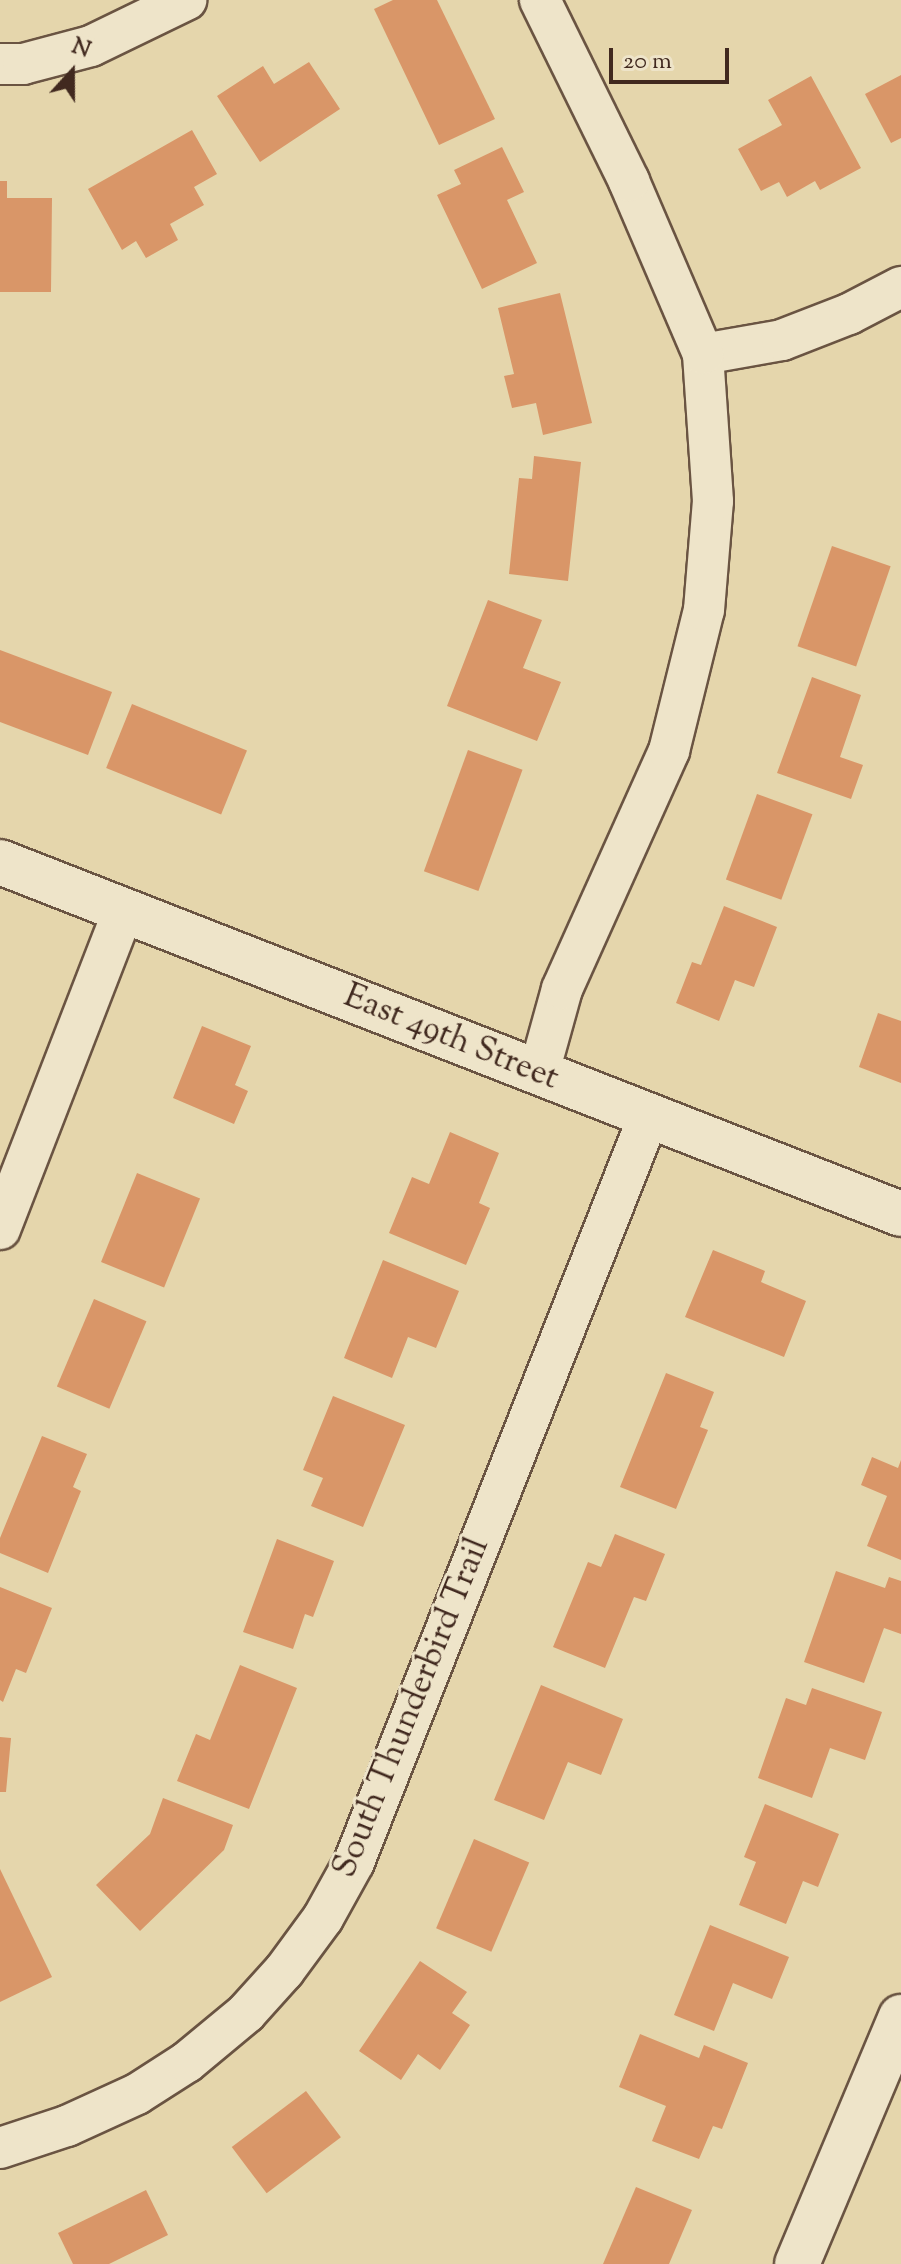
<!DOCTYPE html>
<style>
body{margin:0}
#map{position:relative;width:901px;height:2264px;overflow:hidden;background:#e5d6ac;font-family:"Sorts Mill Goudy",serif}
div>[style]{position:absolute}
.building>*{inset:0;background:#d99668;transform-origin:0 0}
.roads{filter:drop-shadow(2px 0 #6a5442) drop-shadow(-2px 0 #6a5442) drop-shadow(0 2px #6a5442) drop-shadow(0 -2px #6a5442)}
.street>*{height:40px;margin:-20px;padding:0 20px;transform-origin:20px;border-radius:20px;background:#eee4c9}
.secondary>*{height:44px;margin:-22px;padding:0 22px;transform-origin:22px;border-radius:22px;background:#eee4c9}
span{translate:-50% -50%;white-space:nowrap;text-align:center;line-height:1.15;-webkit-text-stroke:6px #eee4c9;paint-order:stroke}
.street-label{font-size:34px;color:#41291f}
.north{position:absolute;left:32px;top:32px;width:80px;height:80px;-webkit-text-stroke:6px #eee4c9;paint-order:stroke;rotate:21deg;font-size:22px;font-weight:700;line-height:32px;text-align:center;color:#41291f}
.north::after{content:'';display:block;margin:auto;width:28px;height:36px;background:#41291f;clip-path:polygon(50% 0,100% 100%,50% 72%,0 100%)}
.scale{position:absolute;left:609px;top:48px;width:120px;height:36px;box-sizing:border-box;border:4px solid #41291f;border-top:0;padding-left:10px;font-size:24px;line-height:28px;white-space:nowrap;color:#41291f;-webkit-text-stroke:6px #eee4c9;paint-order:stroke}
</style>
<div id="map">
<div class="building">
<i style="clip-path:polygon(393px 0,437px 0,495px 119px,439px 145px,374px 9px)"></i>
<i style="clip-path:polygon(309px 62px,340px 109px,260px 162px,217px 96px,263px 66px,274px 84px)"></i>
<i style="clip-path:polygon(901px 75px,901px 138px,891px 143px,865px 94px)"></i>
<i style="clip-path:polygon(811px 76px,861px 168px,820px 190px,815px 181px,787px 197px,779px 182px,761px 191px,738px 149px,782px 125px,768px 100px)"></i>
<i style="clip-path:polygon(192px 130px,217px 174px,194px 187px,204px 205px,170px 224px,178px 240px,146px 258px,136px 241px,122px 250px,88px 189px)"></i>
<i style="clip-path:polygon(502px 147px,524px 192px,507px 200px,537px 263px,482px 289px,437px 195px,461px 184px,454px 170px)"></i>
<i style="clip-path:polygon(0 181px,7px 181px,7px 198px,52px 198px,51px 292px,0 292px)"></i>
<i style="clip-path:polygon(560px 293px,592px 423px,543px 435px,536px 403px,512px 408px,504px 376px,514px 374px,498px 308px)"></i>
<i style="clip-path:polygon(534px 456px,581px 462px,568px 581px,509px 574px,519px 478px,532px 479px)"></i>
<i style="left:832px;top:546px;width:62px;height:106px;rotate:19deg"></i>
<i style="clip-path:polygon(488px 600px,542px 620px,523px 668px,561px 682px,537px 741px,447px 706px)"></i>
<i style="clip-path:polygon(0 650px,112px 692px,88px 755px,0 722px)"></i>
<i style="clip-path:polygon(812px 677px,861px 695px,840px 757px,863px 765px,851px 799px,777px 773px)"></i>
<i style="left:132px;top:704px;width:124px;height:69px;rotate:22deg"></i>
<i style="left:468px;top:750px;width:58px;height:129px;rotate:20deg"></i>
<i style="left:757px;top:794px;width:59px;height:91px;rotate:20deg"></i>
<i style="clip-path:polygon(724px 906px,777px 927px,754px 987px,735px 980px,719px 1021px,676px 1003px,692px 962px,701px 965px)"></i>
<i style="clip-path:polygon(878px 1013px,901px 1021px,901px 1083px,859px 1067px)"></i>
<i style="clip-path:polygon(202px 1026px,251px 1046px,235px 1085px,248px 1091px,234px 1124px,173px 1098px)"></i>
<i style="clip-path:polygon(450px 1132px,499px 1153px,479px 1203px,490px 1208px,466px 1265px,389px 1233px,412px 1177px,429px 1184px)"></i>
<i style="left:137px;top:1173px;width:68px;height:96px;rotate:22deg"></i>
<i style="clip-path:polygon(713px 1250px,765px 1271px,761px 1282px,806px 1301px,784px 1357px,685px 1317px)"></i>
<i style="clip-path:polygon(383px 1260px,459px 1291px,436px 1348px,408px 1337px,392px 1378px,344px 1358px)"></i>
<i style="left:94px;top:1299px;width:57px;height:95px;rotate:23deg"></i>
<i style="clip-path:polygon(666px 1373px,714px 1392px,700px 1427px,708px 1430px,676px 1509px,620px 1487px)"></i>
<i style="clip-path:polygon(333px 1396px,405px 1425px,363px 1527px,311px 1506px,323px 1478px,303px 1470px)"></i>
<i style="clip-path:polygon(42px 1436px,87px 1454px,73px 1487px,81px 1491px,48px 1573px,0 1553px,0 1538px)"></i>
<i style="clip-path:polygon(872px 1457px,898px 1468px,901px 1460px,901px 1560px,867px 1546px,887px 1496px,861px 1485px)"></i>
<i style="clip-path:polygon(615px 1534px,665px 1554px,646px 1601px,634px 1597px,605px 1668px,553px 1647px,588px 1562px,601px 1567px)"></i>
<i style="clip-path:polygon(277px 1539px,334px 1561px,313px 1617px,305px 1614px,293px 1649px,243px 1632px)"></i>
<i style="clip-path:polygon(836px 1571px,885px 1588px,889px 1577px,901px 1581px,901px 1634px,884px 1628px,864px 1683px,804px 1662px)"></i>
<i style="clip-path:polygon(0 1587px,52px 1608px,26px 1673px,16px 1669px,3px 1702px,0 1700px)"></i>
<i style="clip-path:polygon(240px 1665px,297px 1688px,249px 1809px,177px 1781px,196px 1734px,210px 1740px)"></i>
<i style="clip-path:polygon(541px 1685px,623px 1719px,601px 1775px,568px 1762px,544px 1820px,494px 1800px)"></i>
<i style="clip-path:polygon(812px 1688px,882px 1712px,865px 1760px,830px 1748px,812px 1798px,758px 1778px,786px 1698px,806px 1705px)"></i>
<i style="clip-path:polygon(0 1737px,11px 1738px,6px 1792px,0 1792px)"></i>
<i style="clip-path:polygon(163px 1798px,233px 1825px,224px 1850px,140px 1931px,96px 1885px,150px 1834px)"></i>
<i style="clip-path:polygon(765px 1804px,839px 1834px,818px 1887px,803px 1881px,786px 1924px,739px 1905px,756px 1862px,744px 1857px)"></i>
<i style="left:474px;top:1839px;width:60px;height:97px;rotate:23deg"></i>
<i style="clip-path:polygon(0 1869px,52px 1977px,0 2002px)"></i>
<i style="clip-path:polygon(710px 1925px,789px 1957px,772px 1999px,733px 1983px,714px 2031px,674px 2015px)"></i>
<i style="clip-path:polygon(420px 1961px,467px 1992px,452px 2013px,470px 2025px,440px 2070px,418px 2054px,401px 2080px,359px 2051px)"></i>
<i style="clip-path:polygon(640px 2034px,699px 2058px,704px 2045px,748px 2063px,722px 2129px,713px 2126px,699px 2159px,652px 2141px,666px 2106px,619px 2087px)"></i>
<i style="left:306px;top:2091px;width:58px;height:93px;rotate:53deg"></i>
<i style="clip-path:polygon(636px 2187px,692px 2210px,669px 2264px,603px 2264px)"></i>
<i style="clip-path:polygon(146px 2190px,168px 2235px,109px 2264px,73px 2264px,58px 2233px)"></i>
</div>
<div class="roads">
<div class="street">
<i style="left:0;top:64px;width:23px"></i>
<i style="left:23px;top:64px;width:70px;rotate:-14.8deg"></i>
<i style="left:91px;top:46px;width:106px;rotate:-25.8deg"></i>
<i style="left:703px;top:354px;width:80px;rotate:-10deg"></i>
<i style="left:782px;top:340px;width:72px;rotate:-21.2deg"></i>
<i style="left:849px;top:314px;width:59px;rotate:-27.4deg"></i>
<i style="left:539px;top:1072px;width:86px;rotate:-74.5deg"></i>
<i style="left:562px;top:989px;width:261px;rotate:-65.8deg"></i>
<i style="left:669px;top:751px;width:145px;rotate:-76.1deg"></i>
<i style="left:704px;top:610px;width:109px;rotate:-85.3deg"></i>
<i style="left:713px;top:501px;width:147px;rotate:-93.9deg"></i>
<i style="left:703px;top:354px;width:188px;rotate:-113.2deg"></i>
<i style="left:629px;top:181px;width:202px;rotate:-116.2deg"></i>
<i style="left:0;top:1229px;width:342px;rotate:-68.8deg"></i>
<i style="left:0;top:2148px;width:71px;rotate:-18.2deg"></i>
<i style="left:67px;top:2126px;width:77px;rotate:-24.6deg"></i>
<i style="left:137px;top:2094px;width:59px;rotate:-32.6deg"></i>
<i style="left:187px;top:2062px;width:77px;rotate:-39.7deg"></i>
<i style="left:246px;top:2013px;width:57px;rotate:-47.9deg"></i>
<i style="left:284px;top:1971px;width:66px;rotate:-53.7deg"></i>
<i style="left:323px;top:1918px;width:64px;rotate:-61deg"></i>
<i style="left:354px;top:1862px;width:800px;rotate:-68.44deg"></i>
</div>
<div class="secondary">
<i style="left:0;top:862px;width:967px;rotate:21.34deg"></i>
<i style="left:797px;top:2264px;width:268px;rotate:-67.2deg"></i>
</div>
</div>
<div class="street-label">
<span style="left:451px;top:1038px;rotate:22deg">East 49th Street</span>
<span style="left:412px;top:1708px;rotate:-68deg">South Thunderbird Trail</span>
</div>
<div class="north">N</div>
<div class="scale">20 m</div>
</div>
